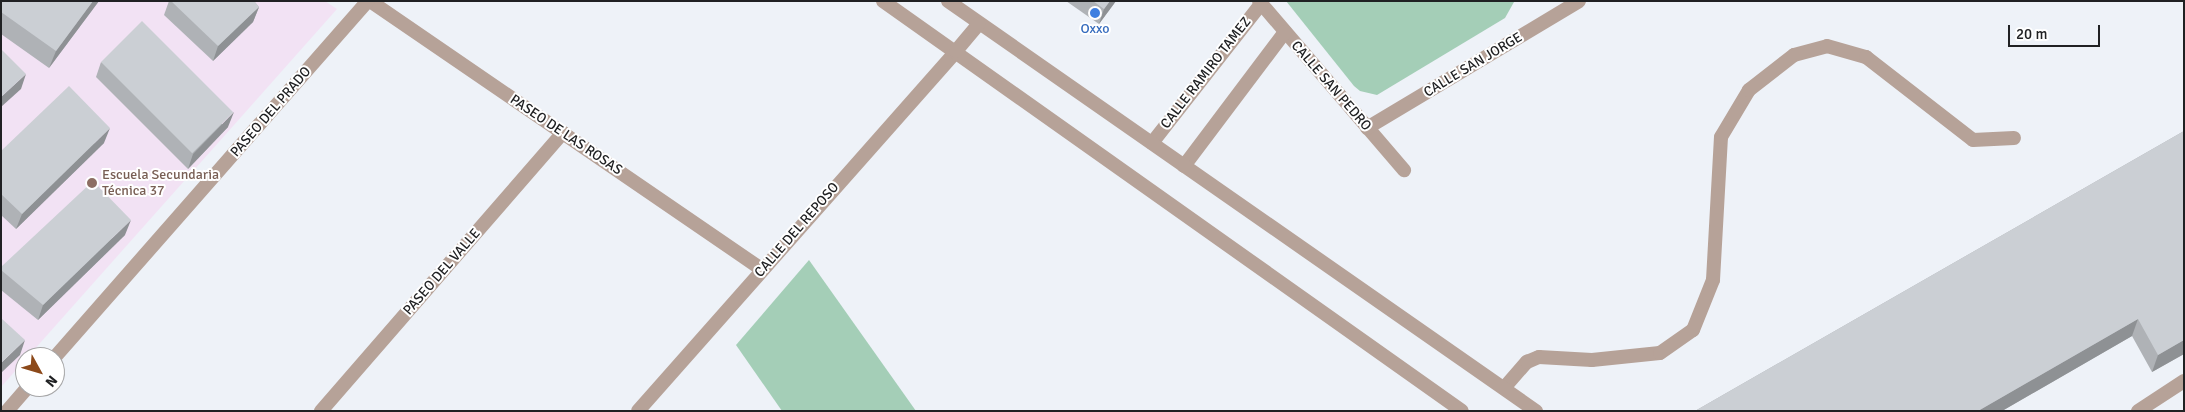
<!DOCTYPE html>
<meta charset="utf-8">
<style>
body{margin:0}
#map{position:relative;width:2185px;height:412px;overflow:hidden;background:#eef2f8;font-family:Signika,sans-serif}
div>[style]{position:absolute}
.education>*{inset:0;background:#f2e2f4}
.green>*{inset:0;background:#a4ceb7}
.service>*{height:14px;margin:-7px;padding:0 7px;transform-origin:7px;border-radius:7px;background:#b6a298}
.minor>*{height:14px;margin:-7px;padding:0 7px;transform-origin:7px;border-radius:7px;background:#b6a298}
.tertiary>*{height:14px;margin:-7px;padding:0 7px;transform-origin:7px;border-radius:7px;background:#b6a298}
.wall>*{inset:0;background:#afb2b6}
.shaded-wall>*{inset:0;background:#8e9194}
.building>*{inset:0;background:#cbcfd4;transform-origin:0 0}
.dots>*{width:14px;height:14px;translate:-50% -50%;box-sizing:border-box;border:2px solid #fff;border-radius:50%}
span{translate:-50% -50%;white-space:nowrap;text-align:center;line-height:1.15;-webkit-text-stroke:4px #fff;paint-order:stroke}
.shop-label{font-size:14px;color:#366cbe}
.street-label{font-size:14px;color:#202123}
.education-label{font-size:14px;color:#785e54}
.left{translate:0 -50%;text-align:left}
.frame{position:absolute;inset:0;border:2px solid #202123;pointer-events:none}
.north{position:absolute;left:15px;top:347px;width:50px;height:50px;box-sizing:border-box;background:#fff;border:1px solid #a6a6a7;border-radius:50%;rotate:129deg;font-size:14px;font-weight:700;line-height:20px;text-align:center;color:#202123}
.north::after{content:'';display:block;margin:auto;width:18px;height:22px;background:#8c491a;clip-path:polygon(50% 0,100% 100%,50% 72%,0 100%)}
.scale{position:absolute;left:2008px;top:25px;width:92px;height:22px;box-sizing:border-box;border:2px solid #202123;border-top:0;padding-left:6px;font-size:15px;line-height:18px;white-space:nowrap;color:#202123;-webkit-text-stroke:4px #fff;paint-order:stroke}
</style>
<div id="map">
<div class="education">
<i style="clip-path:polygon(1px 1px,325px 1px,337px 9px,1px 387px)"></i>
</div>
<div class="green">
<i style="clip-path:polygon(1286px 1px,1514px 1px,1514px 2px,1505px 18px,1377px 95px,1360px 91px,1354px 86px)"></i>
<i style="clip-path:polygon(809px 260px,916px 411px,782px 411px,736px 345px)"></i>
</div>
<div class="service">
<i style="left:1504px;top:388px;width:35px;rotate:-49deg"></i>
<i style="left:1527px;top:362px;width:13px;rotate:-23deg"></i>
<i style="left:1539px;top:357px;width:53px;rotate:3.2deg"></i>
<i style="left:1592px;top:360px;width:68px;rotate:-5.9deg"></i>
<i style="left:1660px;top:353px;width:40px;rotate:-34.9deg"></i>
<i style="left:1693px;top:330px;width:54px;rotate:-68.2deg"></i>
<i style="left:1713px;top:280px;width:143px;rotate:-86.8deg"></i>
<i style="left:1721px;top:137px;width:55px;rotate:-59.2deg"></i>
<i style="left:1749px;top:90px;width:57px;rotate:-37.9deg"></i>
<i style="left:1794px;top:55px;width:34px;rotate:-15deg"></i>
<i style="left:1827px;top:46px;width:41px;rotate:15.8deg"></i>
<i style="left:1866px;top:57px;width:135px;rotate:37.8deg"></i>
<i style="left:1973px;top:140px;width:41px;rotate:-2.8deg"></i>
</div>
<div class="minor">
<i style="left:370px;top:1px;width:475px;rotate:34.4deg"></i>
<i style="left:1259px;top:1px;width:223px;rotate:49.4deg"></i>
<i style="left:1367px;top:128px;width:247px;rotate:-30.9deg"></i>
<i style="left:1152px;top:143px;width:177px;rotate:-51.9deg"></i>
<i style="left:1184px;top:166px;width:168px;rotate:-53deg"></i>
<i style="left:55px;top:357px;width:474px;rotate:-48.7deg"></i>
<i style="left:7px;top:411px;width:32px;rotate:-49deg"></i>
<i style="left:321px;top:411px;width:369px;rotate:-49deg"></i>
<i style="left:638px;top:411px;width:480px;rotate:-48.5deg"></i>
</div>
<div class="tertiary">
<i style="left:883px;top:1px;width:709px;rotate:35.3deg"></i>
<i style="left:948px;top:1px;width:717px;rotate:34.89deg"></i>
<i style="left:956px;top:51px;width:35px;rotate:-50deg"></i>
<i style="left:2138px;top:411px;width:55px;rotate:-33.1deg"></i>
</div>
<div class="wall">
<i style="clip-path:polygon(1px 1px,99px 1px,49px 68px,1px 34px)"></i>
<i style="clip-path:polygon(169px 1px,254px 1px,259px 7px,253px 22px,213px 61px,164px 15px)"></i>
<i style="clip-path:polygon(1066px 1px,1116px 1px,1099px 24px)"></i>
<i style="clip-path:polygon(101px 62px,228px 127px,188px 169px,96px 77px)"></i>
<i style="clip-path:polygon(2184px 131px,2184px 354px,2152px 372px,2132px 336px,2002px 411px,1695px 411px)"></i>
<i style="clip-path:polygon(104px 143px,16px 229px,1px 215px,1px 151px)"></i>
<i style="clip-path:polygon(125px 235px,38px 320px,1px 290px,1px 267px)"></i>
</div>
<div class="shaded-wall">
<i style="clip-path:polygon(93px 1px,99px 1px,49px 68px,56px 51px)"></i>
<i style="clip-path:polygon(1110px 1px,1116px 1px,1099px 24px,1104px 9px)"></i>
<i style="clip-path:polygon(259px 7px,253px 22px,213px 61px,218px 46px)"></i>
<i style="clip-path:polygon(26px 74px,21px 89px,1px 107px,1px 97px)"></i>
<i style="clip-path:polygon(234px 112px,228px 127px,188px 169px,193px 154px)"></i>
<i style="clip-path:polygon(110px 128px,104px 143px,16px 229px,22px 214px)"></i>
<i style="clip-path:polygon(131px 220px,125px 235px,38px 320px,43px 305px)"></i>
<i style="clip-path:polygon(2138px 319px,2132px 336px,2002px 411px,1978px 411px)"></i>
<i style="clip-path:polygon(25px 340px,20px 355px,1px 373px,1px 363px)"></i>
<i style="clip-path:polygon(2184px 340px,2184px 354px,2152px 372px,2158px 355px)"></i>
</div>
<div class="building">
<i style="clip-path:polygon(1px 1px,93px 1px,56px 51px,1px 12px)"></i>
<i style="clip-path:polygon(171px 1px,254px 1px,259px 7px,218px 46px)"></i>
<i style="clip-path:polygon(1093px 1px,1110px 1px,1104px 9px)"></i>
<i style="left:142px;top:21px;width:129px;height:58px;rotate:45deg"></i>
<i style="clip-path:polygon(1px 49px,26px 74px,1px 97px)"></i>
<i style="clip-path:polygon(69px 86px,110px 128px,22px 214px,1px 194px,1px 151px)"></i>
<i style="clip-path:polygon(2184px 131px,2184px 340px,2158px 355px,2138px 319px,1978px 411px,1695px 411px)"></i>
<i style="clip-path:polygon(93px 181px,131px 220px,43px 305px,1px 270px,1px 267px)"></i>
<i style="clip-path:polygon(1px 318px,25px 340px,1px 363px)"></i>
</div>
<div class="dots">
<i style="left:1095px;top:13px;background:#3f7fe0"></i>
<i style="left:92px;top:183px;background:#8d6e63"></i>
</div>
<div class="shop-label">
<span style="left:1095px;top:29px">Oxxo</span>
</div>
<div class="street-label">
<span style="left:1473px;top:65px;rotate:-31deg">CALLE SAN JORGE</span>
<span style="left:1206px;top:73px;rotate:-52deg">CALLE RAMIRO TAMEZ</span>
<span style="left:1331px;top:86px;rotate:49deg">CALLE SAN PEDRO</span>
<span style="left:271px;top:112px;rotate:-49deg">PASEO DEL PRADO</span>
<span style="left:566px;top:135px;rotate:34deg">PASEO DE LAS ROSAS</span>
<span style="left:797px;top:230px;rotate:-49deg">CALLE DEL REPOSO</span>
<span style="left:442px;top:272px;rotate:-49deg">PASEO DEL VALLE</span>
</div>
<div class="education-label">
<span class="left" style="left:102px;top:183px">Escuela Secundaria<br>Técnica 37</span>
</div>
<div class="frame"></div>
<div class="north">N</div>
<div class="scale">20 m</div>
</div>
